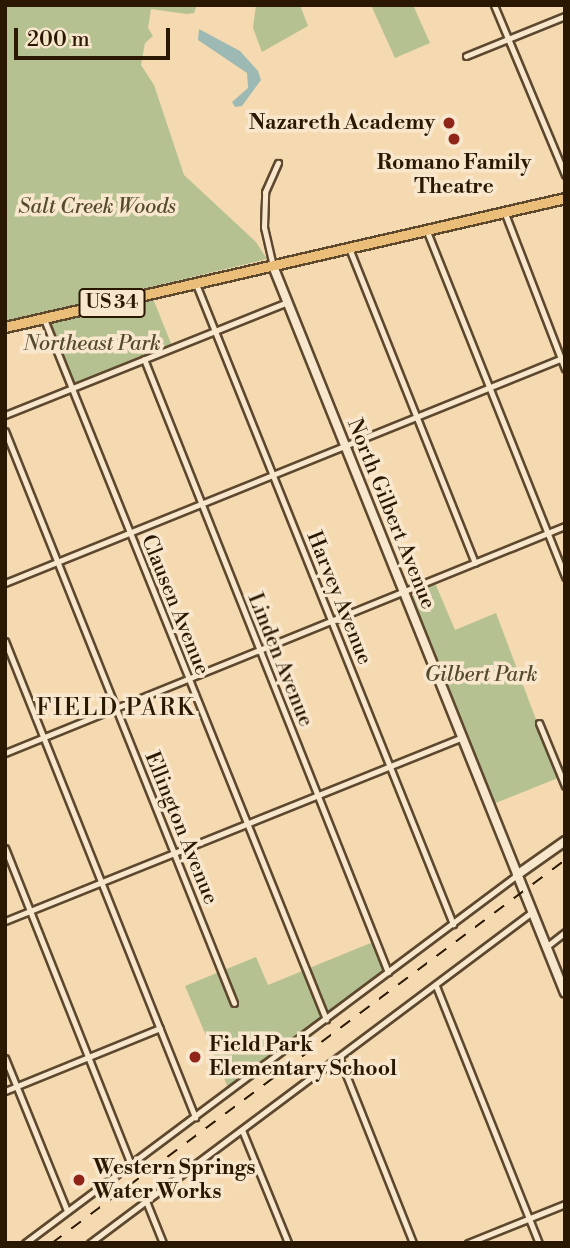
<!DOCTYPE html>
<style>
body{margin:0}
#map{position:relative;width:570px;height:1248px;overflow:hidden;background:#f5dab1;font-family:"Libre Bodoni",serif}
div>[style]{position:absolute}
.green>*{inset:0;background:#b5c191}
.water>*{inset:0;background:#9db9b3}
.roads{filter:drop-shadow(2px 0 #5d482e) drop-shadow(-2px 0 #5d482e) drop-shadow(0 2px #5d482e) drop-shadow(0 -2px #5d482e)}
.street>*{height:5px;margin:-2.5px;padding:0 2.5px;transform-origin:2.5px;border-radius:2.5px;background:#f8e7cc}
.secondary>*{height:8px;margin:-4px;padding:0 4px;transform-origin:4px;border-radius:4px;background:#f8e7cc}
.primary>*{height:9px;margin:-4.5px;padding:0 4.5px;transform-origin:4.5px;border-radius:4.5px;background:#eabd78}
.rail>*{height:2px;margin-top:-1px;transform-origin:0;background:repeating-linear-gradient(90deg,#2a1802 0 12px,transparent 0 24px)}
.dots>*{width:19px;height:19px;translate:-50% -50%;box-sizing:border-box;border:4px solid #f8e7cc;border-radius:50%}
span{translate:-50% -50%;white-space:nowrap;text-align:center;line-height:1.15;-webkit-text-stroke:7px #f8e7cc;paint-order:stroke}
.shield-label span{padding:2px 5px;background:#f8e7cc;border:2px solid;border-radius:5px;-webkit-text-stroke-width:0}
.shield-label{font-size:19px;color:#2a1802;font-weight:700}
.poi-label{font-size:21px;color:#2a1802;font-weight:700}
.right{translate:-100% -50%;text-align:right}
.left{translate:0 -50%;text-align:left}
.park-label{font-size:21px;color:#544b2d;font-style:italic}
.street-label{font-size:21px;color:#2a1802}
.neighbourhood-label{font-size:23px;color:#2a1802;letter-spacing:2px}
.frame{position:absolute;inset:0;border:7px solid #2a1802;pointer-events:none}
.scale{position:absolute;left:14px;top:28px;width:156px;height:32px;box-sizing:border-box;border:4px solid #2a1802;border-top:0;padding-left:9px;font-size:21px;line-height:24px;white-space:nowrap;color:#2a1802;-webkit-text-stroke:5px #f8e7cc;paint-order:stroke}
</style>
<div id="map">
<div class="green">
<i style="clip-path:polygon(5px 5px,197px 5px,194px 13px,187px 14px,151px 9px,148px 28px,153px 36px,145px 43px,141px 65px,154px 85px,184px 175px,256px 242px,267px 259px,5px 322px)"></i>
<i style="clip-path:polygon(256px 5px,300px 5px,308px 26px,262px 52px,253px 28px)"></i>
<i style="clip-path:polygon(371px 5px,413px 5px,430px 43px,395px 58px)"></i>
<i style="clip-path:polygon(152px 296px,172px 346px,73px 386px,48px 321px)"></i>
<i style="clip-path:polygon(435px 583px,455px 630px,496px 613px,558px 778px,493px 804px,410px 597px)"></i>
<i style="clip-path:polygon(373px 942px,384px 970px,229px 1090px,185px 986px,256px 957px,268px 985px)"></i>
</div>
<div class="water">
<i style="clip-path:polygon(199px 29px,240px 51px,258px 71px,261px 80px,242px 106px,235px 107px,232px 102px,248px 88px,247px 73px,198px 40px)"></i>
</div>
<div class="roads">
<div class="street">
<i style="left:494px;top:5px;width:184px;rotate:67.3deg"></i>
<i style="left:466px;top:56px;width:107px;rotate:-22deg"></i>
<i style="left:504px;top:211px;width:169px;rotate:68.9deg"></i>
<i style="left:426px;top:229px;width:375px;rotate:68.2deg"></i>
<i style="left:349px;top:248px;width:339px;rotate:68.2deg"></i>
<i style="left:273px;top:266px;width:40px;rotate:-103deg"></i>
<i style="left:264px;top:227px;width:35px;rotate:-88deg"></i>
<i style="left:265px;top:192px;width:32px;rotate:-66deg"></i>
<i style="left:196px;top:284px;width:690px;rotate:68.12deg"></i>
<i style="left:44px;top:319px;width:755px;rotate:68.06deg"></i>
<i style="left:144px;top:359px;width:660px;rotate:68.3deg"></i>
<i style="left:5px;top:415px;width:304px;rotate:-21.8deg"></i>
<i style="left:5px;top:431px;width:616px;rotate:68.18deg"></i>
<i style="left:5px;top:583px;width:604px;rotate:-21.98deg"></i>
<i style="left:5px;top:641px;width:513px;rotate:68.24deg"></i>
<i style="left:539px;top:723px;width:68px;rotate:67.6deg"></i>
<i style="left:5px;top:753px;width:604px;rotate:-22.07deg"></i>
<i style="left:5px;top:848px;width:340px;rotate:68.3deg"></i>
<i style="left:5px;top:921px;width:493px;rotate:-21.9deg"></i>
<i style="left:546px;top:947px;width:24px;rotate:-38deg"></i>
<i style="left:436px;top:986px;width:277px;rotate:68.2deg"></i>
<i style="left:339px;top:1057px;width:200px;rotate:68.3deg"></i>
<i style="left:5px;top:1058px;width:165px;rotate:67.9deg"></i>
<i style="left:5px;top:1091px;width:167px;rotate:-22.1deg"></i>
<i style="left:242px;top:1130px;width:122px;rotate:67.8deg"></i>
<i style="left:146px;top:1201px;width:45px;rotate:68deg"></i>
<i style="left:25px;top:1243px;width:614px;rotate:-36.8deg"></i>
<i style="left:90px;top:1243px;width:552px;rotate:-36.83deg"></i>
<i style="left:468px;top:1243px;width:105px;rotate:-21.9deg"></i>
</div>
<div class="secondary">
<i style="left:273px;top:266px;width:783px;rotate:68.12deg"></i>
<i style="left:517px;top:875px;width:59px;rotate:-35.3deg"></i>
</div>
<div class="primary">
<i style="left:5px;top:327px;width:575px;rotate:-12.97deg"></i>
</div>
</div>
<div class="rail">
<i style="left:52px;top:1243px;width:640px;rotate:-36.74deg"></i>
</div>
<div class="dots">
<i style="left:449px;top:123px;background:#8f2418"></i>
<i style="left:454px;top:139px;background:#8f2418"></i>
<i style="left:195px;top:1057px;background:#8f2418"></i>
<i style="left:79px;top:1180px;background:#8f2418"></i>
</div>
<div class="shield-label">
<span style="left:112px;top:303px">US 34</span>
</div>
<div class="poi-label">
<span class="right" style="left:435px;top:123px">Nazareth Academy</span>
<span style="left:454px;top:175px">Romano Family<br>Theatre</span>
<span class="left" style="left:209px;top:1057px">Field Park<br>Elementary School</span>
<span class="left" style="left:93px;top:1180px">Western Springs<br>Water Works</span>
</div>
<div class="park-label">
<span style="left:97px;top:207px">Salt Creek Woods</span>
<span style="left:92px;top:344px">Northeast Park</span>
<span style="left:481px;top:675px">Gilbert Park</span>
</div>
<div class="street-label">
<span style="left:391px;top:514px;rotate:68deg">North Gilbert Avenue</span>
<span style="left:339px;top:598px;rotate:68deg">Harvey Avenue</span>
<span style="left:175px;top:605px;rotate:68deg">Clausen Avenue</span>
<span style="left:280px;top:660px;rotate:68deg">Linden Avenue</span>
<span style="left:181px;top:828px;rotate:68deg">Ellington Avenue</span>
</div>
<div class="neighbourhood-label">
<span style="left:116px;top:708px">FIELD PARK</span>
</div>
<div class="frame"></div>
<div class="scale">200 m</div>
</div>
